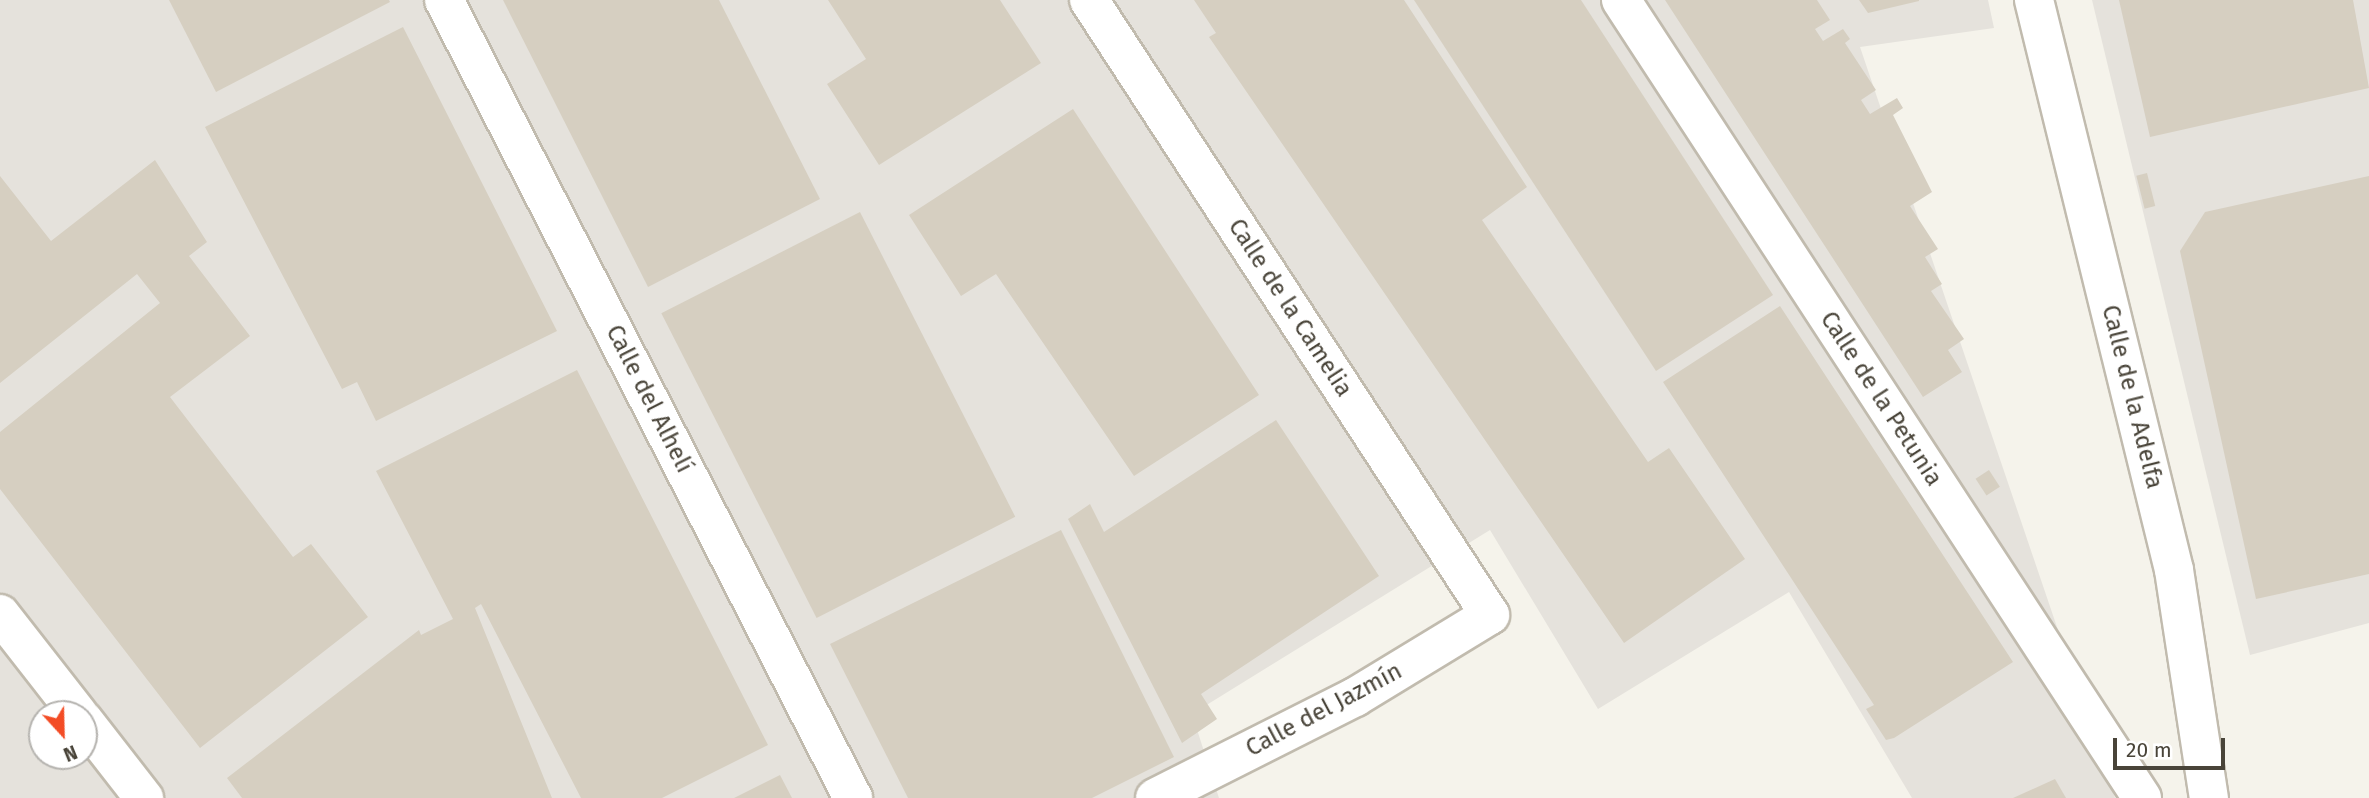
<!DOCTYPE html>
<meta charset="utf-8">
<style>
body{margin:0}
#map{position:relative;width:2369px;height:798px;overflow:hidden;background:#f5f3eb;font-family:"Fira Sans",sans-serif}
div>[style]{position:absolute}
.industrial>*{inset:0;background:#e5e2dc}
.building>*{inset:0;background:#d6cfc1;transform-origin:0 0}
.roads{filter:drop-shadow(2px 0 #c1bbae) drop-shadow(-2px 0 #c1bbae) drop-shadow(0 2px #c1bbae) drop-shadow(0 -2px #c1bbae)}
.street>*{height:38px;margin:-19px;padding:0 19px;transform-origin:19px;border-radius:19px;background:#fff}
span{translate:-50% -50%;white-space:nowrap;text-align:center;line-height:1.15;-webkit-text-stroke:5px #fff;paint-order:stroke}
.street-label{font-size:24px;color:#494439}
.north{position:absolute;left:28px;top:700px;width:70px;height:70px;box-sizing:border-box;background:#fff;border:2px solid #b6b4b0;border-radius:50%;rotate:158deg;font-size:19px;font-weight:700;line-height:28px;text-align:center;color:#494439}
.north::after{content:'';display:block;margin:auto;width:24px;height:32px;background:#f34c25;clip-path:polygon(50% 0,100% 100%,50% 72%,0 100%)}
.scale{position:absolute;left:2113px;top:738px;width:112px;height:32px;box-sizing:border-box;border:4px solid #494439;border-top:0;padding-left:9px;font-size:21px;line-height:24px;white-space:nowrap;color:#494439;-webkit-text-stroke:5px #fff;paint-order:stroke}
</style>
<div id="map">
<div class="industrial">
<i style="clip-path:polygon(evenodd,0 0,1988px 0,1994px 28px,1860px 47px,2115px 798px,1912px 798px,1789px 592px,1598px 709px,1490px 530px,1192px 714px,1219px 798px,0 798px,0 0,42px 714px,84px 714px,84px 756px,42px 756px,42px 714px)"></i>
<i style="clip-path:polygon(2092px 0,2369px 0,2369px 623px,2250px 655px)"></i>
</div>
<div class="building">
<i style="clip-path:polygon(169px 0,389px 0,390px 2px,216px 92px)"></i>
<i style="clip-path:polygon(503px 0,719px 0,820px 199px,648px 287px)"></i>
<i style="clip-path:polygon(828px 0,1000px 0,1041px 63px,879px 165px,827px 84px,866px 59px)"></i>
<i style="clip-path:polygon(1194px 0,1404px 0,1527px 187px,1482px 220px,1648px 462px,1669px 448px,1745px 559px,1624px 643px,1209px 37px,1216px 33px)"></i>
<i style="clip-path:polygon(1414px 0,1581px 0,1773px 295px,1656px 371px)"></i>
<i style="clip-path:polygon(1665px 0,1817px 0,1830px 20px,1815px 29px,1823px 41px,1843px 29px,1850px 39px,1845px 43px,1876px 90px,1861px 100px,1870px 114px,1897px 98px,1903px 108px,1893px 115px,1932px 192px,1910px 206px,1938px 249px,1925px 257px,1942px 284px,1931px 291px,1964px 339px,1948px 350px,1962px 372px,1923px 397px)"></i>
<i style="clip-path:polygon(1859px 0,1919px 0,1919px 1px,1868px 13px)"></i>
<i style="clip-path:polygon(2119px 0,2353px 0,2369px 88px,2150px 137px)"></i>
<i style="clip-path:polygon(403px 27px,557px 331px,376px 421px,357px 382px,342px 389px,205px 127px)"></i>
<i style="clip-path:polygon(1073px 109px,1259px 395px,1134px 476px,996px 274px,961px 296px,909px 215px)"></i>
<i style="clip-path:polygon(155px 160px,207px 242px,189px 256px,250px 336px,170px 397px,293px 557px,311px 544px,368px 617px,200px 748px,0 489px,0 432px,160px 303px,137px 274px,0 383px,0 176px,51px 241px)"></i>
<i style="left:2147px;top:173px;width:34px;height:11px;rotate:76deg"></i>
<i style="clip-path:polygon(2369px 176px,2369px 574px,2256px 599px,2180px 251px,2205px 212px)"></i>
<i style="left:860px;top:212px;width:342px;height:223px;rotate:63deg"></i>
<i style="clip-path:polygon(1780px 306px,2013px 662px,1894px 738px,1886px 740px,1866px 709px,1874px 705px,1663px 382px)"></i>
<i style="clip-path:polygon(577px 370px,768px 745px,662px 798px,581px 798px,481px 604px,475px 608px,552px 798px,242px 798px,227px 778px,419px 630px,421px 635px,453px 619px,376px 471px)"></i>
<i style="clip-path:polygon(1276px 420px,1379px 576px,1201px 694px,1217px 719px,1182px 743px,1068px 519px,1090px 504px,1104px 532px)"></i>
<i style="left:1989px;top:470px;width:20px;height:16px;rotate:57deg"></i>
<i style="clip-path:polygon(1061px 530px,1174px 757px,1092px 798px,908px 798px,830px 644px)"></i>
<i style="clip-path:polygon(780px 775px,792px 798px,734px 798px)"></i>
<i style="clip-path:polygon(2055px 779px,2066px 798px,2013px 798px)"></i>
</div>
<div class="roads">
<div class="street">
<i style="left:444px;top:0;width:897px;rotate:62.86deg"></i>
<i style="left:1089px;top:0;width:734px;rotate:56.89deg"></i>
<i style="left:1490px;top:615px;width:158px;rotate:148.7deg"></i>
<i style="left:1355px;top:697px;width:224px;rotate:153.2deg"></i>
<i style="left:1621px;top:0;width:953px;rotate:56.86deg"></i>
<i style="left:2034px;top:0;width:587px;rotate:76.2deg"></i>
<i style="left:2174px;top:570px;width:231px;rotate:81.3deg"></i>
<i style="left:0;top:614px;width:127px;rotate:52deg"></i>
<i style="left:84px;top:721px;width:98px;rotate:52.1deg"></i>
</div>
</div>
<div class="street-label">
<span style="left:1290px;top:308px;rotate:57deg">Calle de la Camelia</span>
<span style="left:2132px;top:397px;rotate:76deg">Calle de la Adelfa</span>
<span style="left:649px;top:399px;rotate:63deg">Calle del Alhelí</span>
<span style="left:1881px;top:399px;rotate:57deg">Calle de la Petunia</span>
<span style="left:1324px;top:710px;rotate:-28deg">Calle del Jazmín</span>
</div>
<div class="north">N</div>
<div class="scale">20 m</div>
</div>
